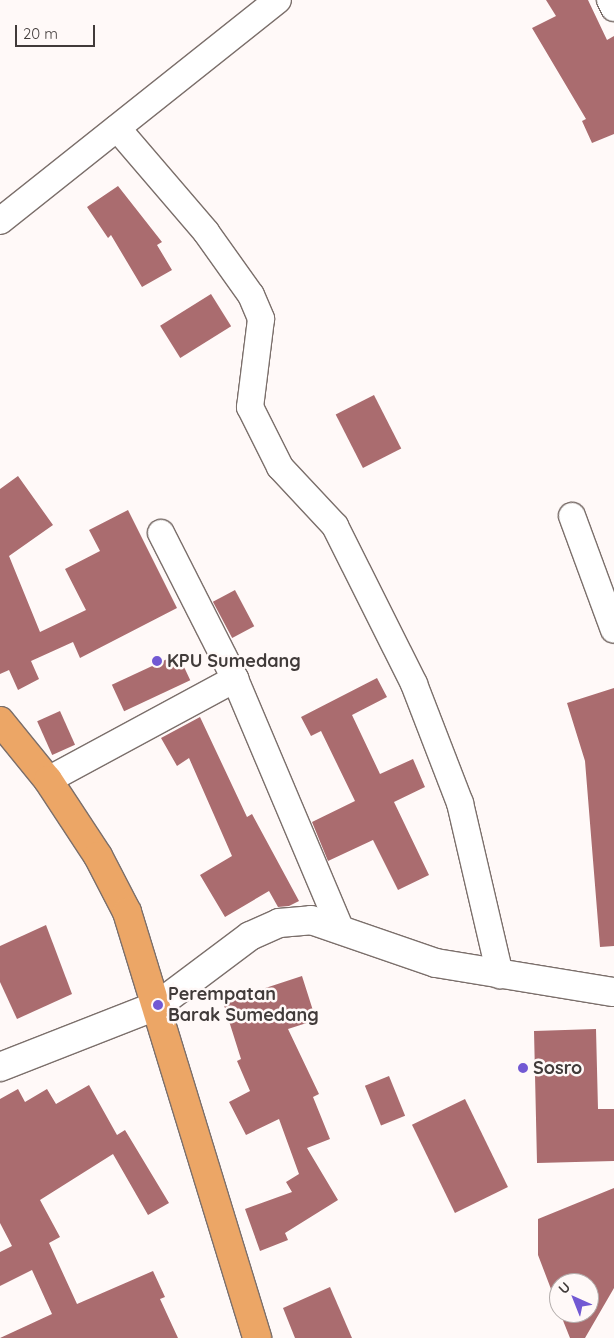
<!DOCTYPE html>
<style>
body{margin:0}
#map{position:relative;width:614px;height:1338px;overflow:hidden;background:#fff9f8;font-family:Quicksand,sans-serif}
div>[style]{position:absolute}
.building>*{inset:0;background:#aa6c6f;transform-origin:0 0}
.roads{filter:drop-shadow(1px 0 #7b6f6b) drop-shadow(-1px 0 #7b6f6b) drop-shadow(0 1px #7b6f6b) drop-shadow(0 -1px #7b6f6b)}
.minor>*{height:26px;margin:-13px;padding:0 13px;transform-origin:13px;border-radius:13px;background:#fff}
.tertiary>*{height:28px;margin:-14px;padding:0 14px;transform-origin:14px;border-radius:14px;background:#fff}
.trunk>*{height:28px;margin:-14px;padding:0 14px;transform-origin:14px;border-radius:14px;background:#eca666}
.dots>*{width:14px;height:14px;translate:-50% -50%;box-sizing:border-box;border:2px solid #fff9f8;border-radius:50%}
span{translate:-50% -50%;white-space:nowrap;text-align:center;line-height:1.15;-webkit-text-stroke:5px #fff9f8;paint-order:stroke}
.poi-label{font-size:18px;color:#413b3a;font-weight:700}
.left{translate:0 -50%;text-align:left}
.north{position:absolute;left:549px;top:1273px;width:50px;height:50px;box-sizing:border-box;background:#fff9f8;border:1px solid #b3adac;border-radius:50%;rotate:316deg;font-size:14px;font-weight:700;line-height:20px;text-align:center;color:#413b3a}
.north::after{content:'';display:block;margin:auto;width:18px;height:22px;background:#7259d3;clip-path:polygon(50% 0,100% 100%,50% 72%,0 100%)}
.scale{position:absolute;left:15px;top:25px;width:80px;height:22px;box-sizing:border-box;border:2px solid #413b3a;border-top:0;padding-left:6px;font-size:15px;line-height:18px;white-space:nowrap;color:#413b3a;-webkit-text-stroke:4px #fff9f8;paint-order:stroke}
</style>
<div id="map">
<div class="building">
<i style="clip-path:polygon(546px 0,588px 0,607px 40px,614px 36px,614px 134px,592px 143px,582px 121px,586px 119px,532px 28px,556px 16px)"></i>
<i style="clip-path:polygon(118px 186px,162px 242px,157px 245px,172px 270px,142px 287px,111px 235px,108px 238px,87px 207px)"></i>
<i style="left:211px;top:294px;width:38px;height:60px;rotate:58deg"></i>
<i style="left:374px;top:395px;width:60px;height:43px;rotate:63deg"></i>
<i style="clip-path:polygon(18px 476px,53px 525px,9px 556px,40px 632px,86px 610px,65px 569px,100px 551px,89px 530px,128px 510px,177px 608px,80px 658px,73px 642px,31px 661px,39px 679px,18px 690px,9px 670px,0 674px,0 489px)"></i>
<i style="left:235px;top:590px;width:41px;height:25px;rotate:62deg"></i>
<i style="left:178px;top:654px;width:29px;height:73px;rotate:65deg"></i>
<i style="clip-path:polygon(377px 678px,387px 697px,352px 715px,380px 774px,413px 759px,425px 787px,394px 802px,429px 875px,398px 890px,373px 840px,328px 861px,312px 822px,355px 801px,321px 731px,311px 736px,301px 717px)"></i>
<i style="clip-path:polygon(614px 688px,614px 946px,600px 947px,585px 761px,567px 703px)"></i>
<i style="left:60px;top:711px;width:37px;height:25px;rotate:66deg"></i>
<i style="clip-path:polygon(200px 717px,247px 817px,252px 814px,299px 901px,289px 906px,278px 907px,269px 891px,225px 917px,200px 875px,232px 856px,189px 758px,177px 766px,161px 738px)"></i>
<i style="clip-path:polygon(46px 925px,72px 994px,17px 1019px,0 982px,0 946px)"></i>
<i style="clip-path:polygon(302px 976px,316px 1020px,288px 1029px,319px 1094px,313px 1097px,330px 1139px,307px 1148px,338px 1200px,285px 1233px,288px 1240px,260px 1251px,245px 1209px,292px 1192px,286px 1182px,299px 1174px,279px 1119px,246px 1135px,229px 1102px,250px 1091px,237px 1061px,241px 1059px,223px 1002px)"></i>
<i style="clip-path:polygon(596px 1029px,598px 1109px,614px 1109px,614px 1161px,537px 1163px,534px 1031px)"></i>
<i style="left:389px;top:1076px;width:43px;height:26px;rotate:68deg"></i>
<i style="clip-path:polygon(89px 1085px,117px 1135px,125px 1130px,169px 1203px,148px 1215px,113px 1154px,40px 1200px,60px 1237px,49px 1243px,77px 1304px,153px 1271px,165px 1297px,160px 1299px,178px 1338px,0 1338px,52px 1314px,32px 1270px,0 1286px,0 1252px,12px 1246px,0 1223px,0 1099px,18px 1089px,25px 1102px,47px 1089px,56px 1104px)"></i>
<i style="left:465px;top:1099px;width:98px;height:59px;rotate:64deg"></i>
<i style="clip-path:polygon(614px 1188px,614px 1288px,585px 1338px,570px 1338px,560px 1313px,589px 1313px,589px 1283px,559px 1283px,559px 1310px,538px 1255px,538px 1219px)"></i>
<i style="clip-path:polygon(330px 1287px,352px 1338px,295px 1338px,283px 1308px)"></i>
</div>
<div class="roads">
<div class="minor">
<i style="left:610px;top:0;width:9px;rotate:63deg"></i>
<i style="left:117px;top:128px;width:137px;rotate:49.4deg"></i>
<i style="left:206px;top:232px;width:77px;rotate:54.5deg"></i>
<i style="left:251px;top:295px;width:26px;rotate:67deg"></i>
<i style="left:261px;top:319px;width:89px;rotate:97.1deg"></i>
<i style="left:250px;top:407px;width:67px;rotate:63.4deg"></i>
<i style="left:280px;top:467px;width:81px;rotate:47deg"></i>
<i style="left:335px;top:526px;width:177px;rotate:63.4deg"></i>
<i style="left:414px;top:684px;width:128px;rotate:68.9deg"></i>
<i style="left:460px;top:803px;width:177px;rotate:76.9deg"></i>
<i style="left:0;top:221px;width:355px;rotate:-38.5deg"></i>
<i style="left:572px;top:516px;width:121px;rotate:69.8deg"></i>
<i style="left:161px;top:533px;width:164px;rotate:63.1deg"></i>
<i style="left:235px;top:679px;width:270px;rotate:67.1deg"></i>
<i style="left:48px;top:780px;width:213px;rotate:-28.4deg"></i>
</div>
<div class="tertiary">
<i style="left:0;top:1067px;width:170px;rotate:-21.4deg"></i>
<i style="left:158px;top:1005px;width:115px;rotate:-36.9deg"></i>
<i style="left:250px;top:936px;width:32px;rotate:-24deg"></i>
<i style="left:279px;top:923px;width:32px;rotate:-5deg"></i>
<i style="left:311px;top:920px;width:132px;rotate:19deg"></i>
<i style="left:436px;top:963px;width:180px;rotate:9.3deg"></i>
</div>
<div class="trunk">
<i style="left:0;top:721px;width:76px;rotate:50.9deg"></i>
<i style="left:48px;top:780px;width:91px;rotate:56.7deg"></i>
<i style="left:98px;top:856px;width:63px;rotate:62.6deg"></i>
<i style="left:127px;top:912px;width:445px;rotate:73deg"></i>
</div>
</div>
<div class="dots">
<i style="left:157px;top:661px;background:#7259d3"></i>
<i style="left:158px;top:1005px;background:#7259d3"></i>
<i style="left:523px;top:1068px;background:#7259d3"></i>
</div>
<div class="poi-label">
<span class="left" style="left:167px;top:661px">KPU Sumedang</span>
<span class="left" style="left:168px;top:1005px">Perempatan<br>Barak Sumedang</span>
<span class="left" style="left:533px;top:1068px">Sosro</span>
</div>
<div class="north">U</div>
<div class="scale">20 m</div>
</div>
